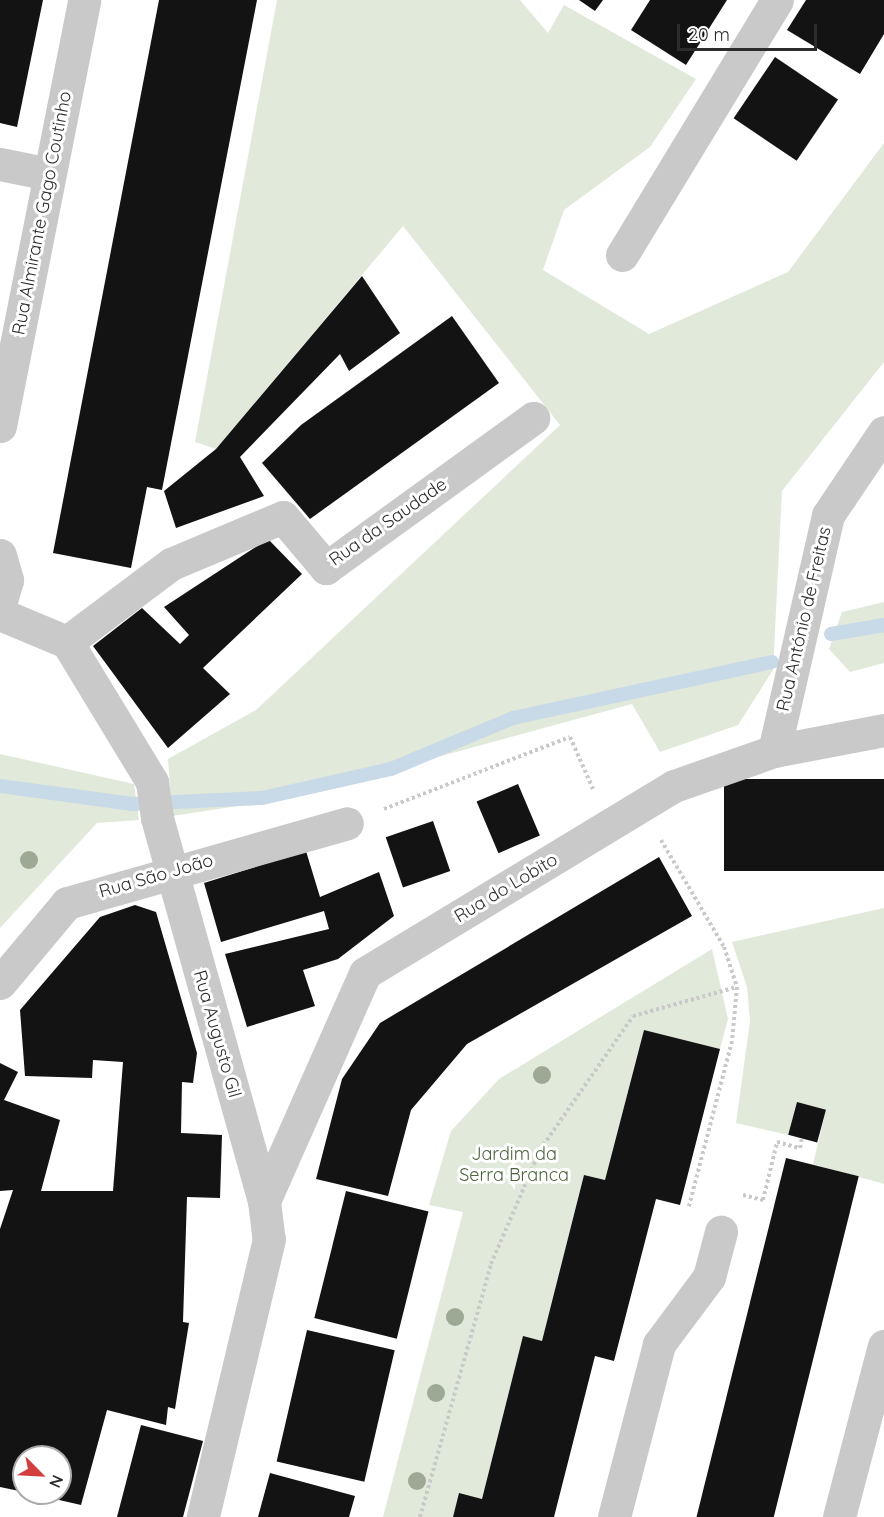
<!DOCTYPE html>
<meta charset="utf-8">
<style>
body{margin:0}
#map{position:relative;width:884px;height:1517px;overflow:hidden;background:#fff;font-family:Quicksand,sans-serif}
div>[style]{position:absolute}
.green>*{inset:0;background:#e1e9db}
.stream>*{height:14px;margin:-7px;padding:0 7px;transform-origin:7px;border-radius:7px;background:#c8d9e7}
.building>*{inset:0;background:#131313;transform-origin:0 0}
.path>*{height:4px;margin-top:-2px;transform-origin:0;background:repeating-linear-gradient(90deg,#c9c9c9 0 3px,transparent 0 6px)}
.minor>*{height:33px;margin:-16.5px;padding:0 16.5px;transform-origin:16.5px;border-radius:16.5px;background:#c9c9c9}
.trees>*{width:18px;height:18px;margin:-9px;border-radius:50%;background:#9da995}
span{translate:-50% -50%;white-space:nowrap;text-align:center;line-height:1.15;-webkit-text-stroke:6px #fff;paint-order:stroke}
.street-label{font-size:18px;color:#2c2c2c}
.park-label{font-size:18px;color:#4d633e}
.north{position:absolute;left:12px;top:1445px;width:60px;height:60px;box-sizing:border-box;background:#fff;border:2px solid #ababab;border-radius:50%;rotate:114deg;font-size:16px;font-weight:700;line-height:24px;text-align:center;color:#2c2c2c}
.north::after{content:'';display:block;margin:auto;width:21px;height:27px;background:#d43d3e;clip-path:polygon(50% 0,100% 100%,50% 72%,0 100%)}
.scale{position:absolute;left:677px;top:24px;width:140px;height:27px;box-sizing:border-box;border:3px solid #2c2c2c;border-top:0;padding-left:8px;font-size:18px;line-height:21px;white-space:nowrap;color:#2c2c2c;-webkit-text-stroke:4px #fff;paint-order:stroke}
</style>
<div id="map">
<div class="green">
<i style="clip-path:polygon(277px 0,520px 0,548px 33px,564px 5px,696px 79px,650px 147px,564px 210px,543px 270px,649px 334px,788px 272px,884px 143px,884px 362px,782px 491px,773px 670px,738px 725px,660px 752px,632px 704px,284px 799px,172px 816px,168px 759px,256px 710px,560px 425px,403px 226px,216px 449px,195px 442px)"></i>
<i style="clip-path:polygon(884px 602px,884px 663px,850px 672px,829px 649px,842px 612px)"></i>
<i style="clip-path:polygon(0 754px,134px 784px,139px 820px,97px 823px,0 928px)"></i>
<i style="clip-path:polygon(884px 908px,884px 1184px,813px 1164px,826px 1110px,797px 1102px,788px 1135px,736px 1123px,750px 1021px,747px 987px,732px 942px)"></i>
<i style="clip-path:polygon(712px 949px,728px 1019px,720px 1049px,644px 1030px,605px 1180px,584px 1175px,542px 1341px,523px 1337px,482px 1499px,459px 1494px,453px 1517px,383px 1517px,463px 1212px,429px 1205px,451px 1131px,499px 1079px)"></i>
</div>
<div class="stream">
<i style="left:831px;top:634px;width:54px;rotate:-9.6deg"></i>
<i style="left:0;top:786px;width:134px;rotate:7.7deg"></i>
<i style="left:133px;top:804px;width:129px;rotate:-2.7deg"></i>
<i style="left:262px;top:798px;width:132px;rotate:-12.7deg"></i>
<i style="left:391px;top:769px;width:132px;rotate:-22.7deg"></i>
<i style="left:513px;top:718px;width:265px;rotate:-12.2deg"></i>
</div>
<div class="building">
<i style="clip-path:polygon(0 0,43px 0,17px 127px,0 123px)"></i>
<i style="clip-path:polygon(159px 0,257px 0,162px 490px,147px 487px,131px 568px,53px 553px)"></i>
<i style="clip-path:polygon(579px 0,603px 0,595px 11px)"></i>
<i style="clip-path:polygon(650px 0,727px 0,686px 65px,631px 30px)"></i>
<i style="clip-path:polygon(806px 0,884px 0,884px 34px,860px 74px,787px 30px)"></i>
<i style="left:775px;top:57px;width:76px;height:74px;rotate:34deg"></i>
<i style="clip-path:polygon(362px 276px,400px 333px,349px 371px,340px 354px,240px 457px,264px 496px,176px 528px,164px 491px,216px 449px)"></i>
<i style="clip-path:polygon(452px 316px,499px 383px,310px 519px,262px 463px,301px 425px)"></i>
<i style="clip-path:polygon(268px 539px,302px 574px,203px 668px,230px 694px,168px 748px,93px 646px,142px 608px,180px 644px,189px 635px,164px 607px)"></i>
<i style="left:884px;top:779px;width:92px;height:160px;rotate:90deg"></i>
<i style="left:518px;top:784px;width:56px;height:45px;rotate:67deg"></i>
<i style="left:433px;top:821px;width:53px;height:50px;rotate:71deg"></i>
<i style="clip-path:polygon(306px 851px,320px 897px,379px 872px,394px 916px,338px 959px,303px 970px,315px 1006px,247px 1027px,225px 954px,329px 929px,324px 911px,221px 942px,204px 883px)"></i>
<i style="clip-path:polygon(659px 857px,692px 916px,467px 1044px,411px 1110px,388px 1196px,316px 1179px,342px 1079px,380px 1023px)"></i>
<i style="clip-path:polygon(135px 905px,156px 912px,197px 1053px,193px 1083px,182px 1082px,181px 1133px,222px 1135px,220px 1198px,187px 1197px,183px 1322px,189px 1323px,175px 1409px,168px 1407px,166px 1425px,107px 1410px,81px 1505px,33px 1494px,60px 1493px,60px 1457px,24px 1457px,24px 1492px,0 1487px,0 1229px,13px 1190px,0 1191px,0 1063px,18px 1072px,4px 1100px,60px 1120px,41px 1191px,113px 1191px,123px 1062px,93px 1060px,92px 1078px,25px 1076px,20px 1010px,100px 917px)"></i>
<i style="clip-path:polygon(644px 1030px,720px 1049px,680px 1205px,656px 1199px,614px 1361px,595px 1356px,554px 1517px,453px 1517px,459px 1493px,482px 1499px,523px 1336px,542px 1341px,584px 1175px,605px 1180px)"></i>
<i style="left:797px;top:1102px;width:30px;height:34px;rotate:15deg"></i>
<i style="left:786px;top:1158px;width:75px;height:371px;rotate:14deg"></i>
<i style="left:346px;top:1191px;width:85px;height:131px;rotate:14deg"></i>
<i style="left:307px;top:1330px;width:90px;height:135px;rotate:13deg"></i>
<i style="clip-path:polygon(141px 1425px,203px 1441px,183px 1517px,117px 1517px)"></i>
<i style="clip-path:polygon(270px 1473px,355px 1496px,349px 1517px,258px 1517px)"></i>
</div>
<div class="path">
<i style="left:384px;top:809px;width:199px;rotate:-21.2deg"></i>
<i style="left:570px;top:737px;width:57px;rotate:66.1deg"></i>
<i style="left:661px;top:840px;width:124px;rotate:59.5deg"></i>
<i style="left:724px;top:947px;width:42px;rotate:72deg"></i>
<i style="left:737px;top:987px;width:54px;rotate:95.3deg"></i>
<i style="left:732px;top:1041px;width:171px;rotate:104.6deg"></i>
<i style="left:743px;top:1195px;width:21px;rotate:14deg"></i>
<i style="left:763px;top:1200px;width:60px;rotate:-76.4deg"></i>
<i style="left:777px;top:1142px;width:24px;rotate:15deg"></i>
<i style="left:800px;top:1148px;width:10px;rotate:-79deg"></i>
<i style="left:420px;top:1517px;width:263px;rotate:-74.3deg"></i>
<i style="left:491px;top:1264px;width:124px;rotate:-66.7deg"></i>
<i style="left:540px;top:1150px;width:163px;rotate:-55.2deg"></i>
<i style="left:633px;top:1016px;width:108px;rotate:-15.6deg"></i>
</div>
<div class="minor">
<i style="left:0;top:164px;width:50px;rotate:11.5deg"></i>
<i style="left:622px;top:255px;width:298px;rotate:-58.7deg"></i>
<i style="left:0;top:426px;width:434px;rotate:-78.8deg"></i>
<i style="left:0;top:555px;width:26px;rotate:74deg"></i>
<i style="left:7px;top:580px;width:26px;rotate:106deg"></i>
<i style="left:0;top:614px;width:73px;rotate:22.7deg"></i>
<i style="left:67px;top:642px;width:164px;rotate:58.7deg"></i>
<i style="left:152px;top:782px;width:36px;rotate:82deg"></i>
<i style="left:157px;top:818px;width:398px;rotate:74.4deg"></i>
<i style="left:264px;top:1201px;width:38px;rotate:83deg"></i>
<i style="left:269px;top:1239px;width:286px;rotate:103.4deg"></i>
<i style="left:67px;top:642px;width:130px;rotate:-36.9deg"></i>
<i style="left:171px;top:564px;width:121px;rotate:-22.8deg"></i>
<i style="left:283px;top:517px;width:67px;rotate:49.9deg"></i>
<i style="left:326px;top:568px;width:256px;rotate:-35.9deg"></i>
<i style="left:774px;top:751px;width:242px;rotate:-77.1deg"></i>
<i style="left:828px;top:515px;width:100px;rotate:-56deg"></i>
<i style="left:0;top:983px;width:104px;rotate:-50.1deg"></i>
<i style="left:67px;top:903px;width:291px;rotate:-15.9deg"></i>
<i style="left:264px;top:1201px;width:249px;rotate:-66.1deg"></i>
<i style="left:365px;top:973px;width:361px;rotate:-31.2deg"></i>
<i style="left:674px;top:786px;width:106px;rotate:-19.3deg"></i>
<i style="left:774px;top:751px;width:112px;rotate:-10.8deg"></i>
<i style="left:614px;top:1517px;width:179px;rotate:-75.4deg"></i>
<i style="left:659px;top:1344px;width:84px;rotate:-53.3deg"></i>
<i style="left:709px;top:1277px;width:47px;rotate:-75.1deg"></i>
<i style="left:839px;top:1517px;width:177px;rotate:-75.3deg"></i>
</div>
<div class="trees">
<i style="left:29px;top:860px"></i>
<i style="left:542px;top:1075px"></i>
<i style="left:455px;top:1317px"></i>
<i style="left:436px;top:1393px"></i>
<i style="left:417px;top:1481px"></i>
</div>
<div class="street-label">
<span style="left:42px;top:213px;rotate:-79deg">Rua Almirante Gago Coutinho</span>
<span style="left:388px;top:522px;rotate:-35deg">Rua da Saudade</span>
<span style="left:804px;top:619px;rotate:-77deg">Rua António de Freitas</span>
<span style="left:156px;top:876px;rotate:-16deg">Rua São João</span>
<span style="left:506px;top:888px;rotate:-31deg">Rua do Lobito</span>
<span style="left:217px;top:1034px;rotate:74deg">Rua Augusto Gil</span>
</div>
<div class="park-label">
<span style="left:514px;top:1165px">Jardim da<br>Serra Branca</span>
</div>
<div class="north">N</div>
<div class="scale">20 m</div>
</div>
